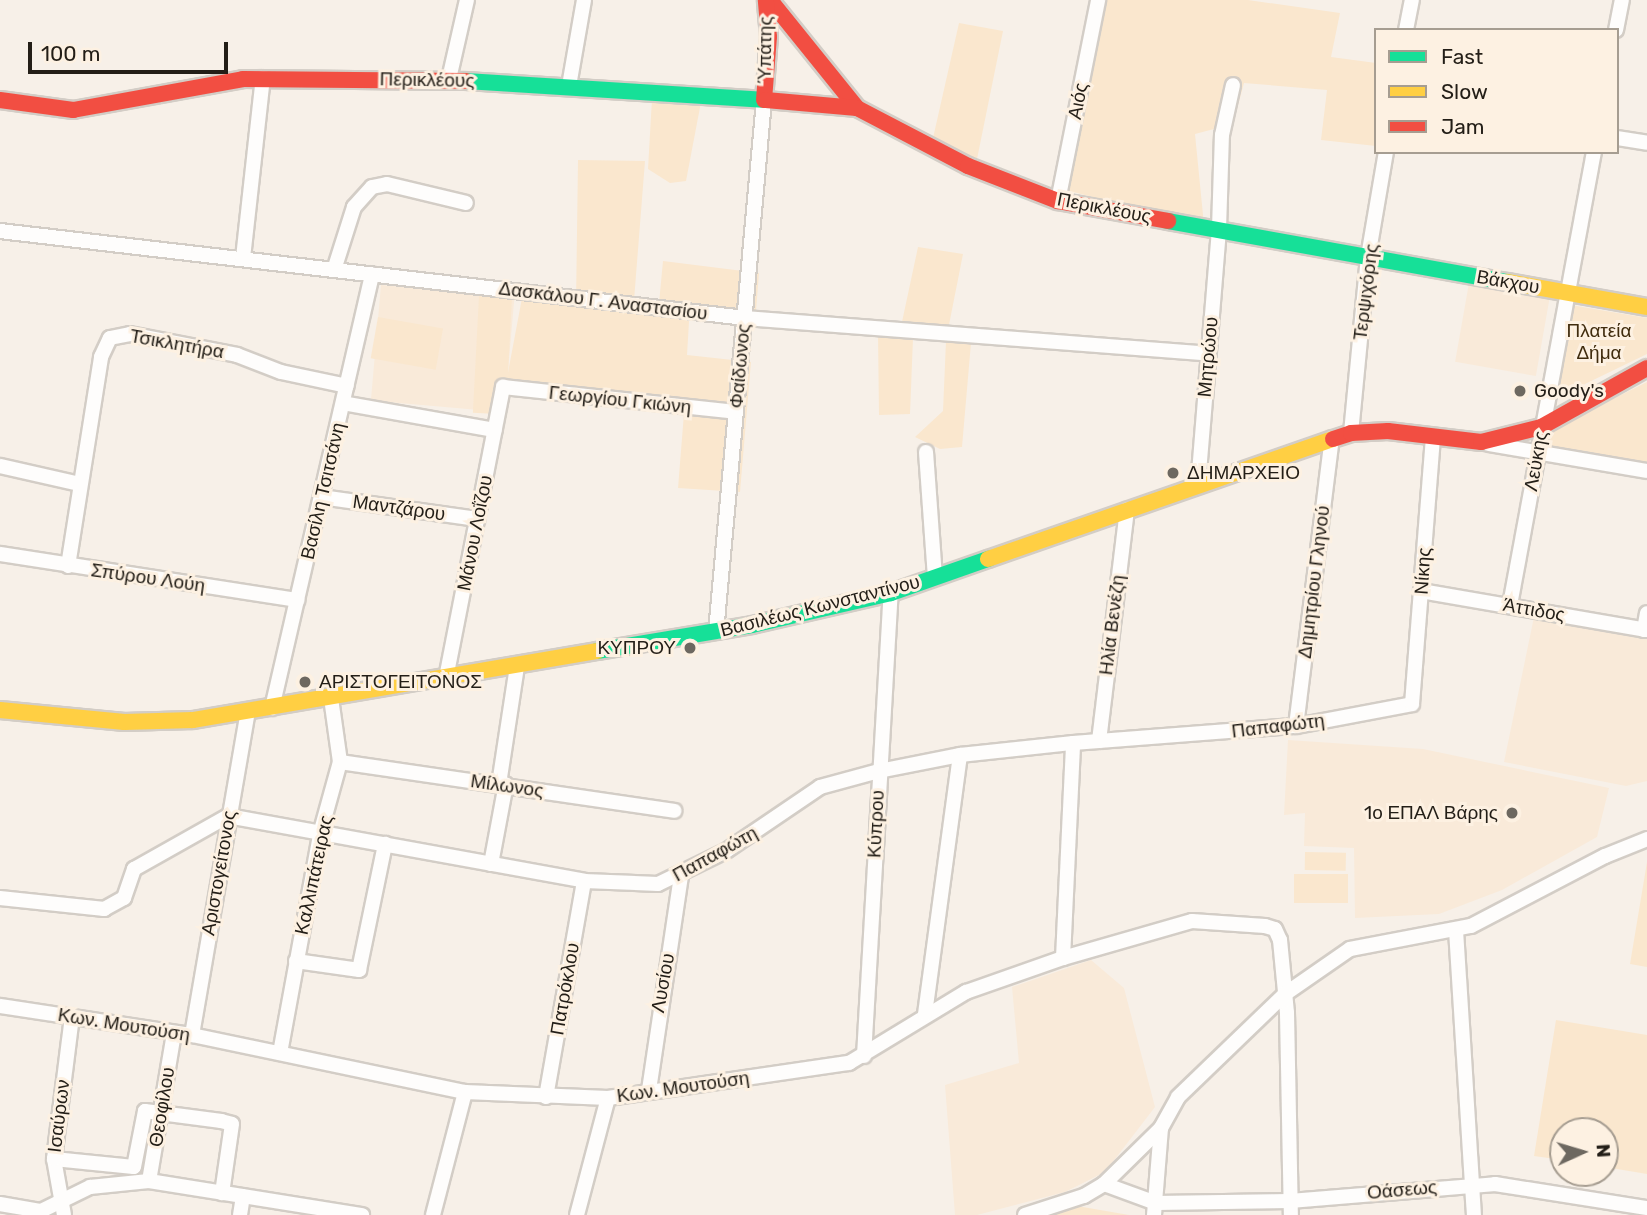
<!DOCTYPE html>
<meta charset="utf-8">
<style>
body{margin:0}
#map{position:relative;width:1647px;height:1215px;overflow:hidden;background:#f7f0e8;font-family:Rubik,sans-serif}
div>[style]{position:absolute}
.built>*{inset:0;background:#f9ead9;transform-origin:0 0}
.green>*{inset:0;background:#fae7ce;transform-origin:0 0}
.roads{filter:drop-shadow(2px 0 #d3cdc6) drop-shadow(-2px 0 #d3cdc6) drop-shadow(0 2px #d3cdc6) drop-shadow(0 -2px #d3cdc6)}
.street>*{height:14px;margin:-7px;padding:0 7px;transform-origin:7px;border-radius:7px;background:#fefdfc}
.fast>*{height:16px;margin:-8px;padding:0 8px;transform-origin:8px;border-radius:8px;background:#16e098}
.slow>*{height:16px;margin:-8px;padding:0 8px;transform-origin:8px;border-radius:8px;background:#ffcf43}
.jam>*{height:16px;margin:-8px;padding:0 8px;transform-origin:8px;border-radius:8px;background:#f24e42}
.dots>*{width:19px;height:19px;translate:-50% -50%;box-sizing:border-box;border:4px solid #fdf1e2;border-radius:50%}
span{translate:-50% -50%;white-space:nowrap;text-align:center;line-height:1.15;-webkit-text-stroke:6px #fdf1e2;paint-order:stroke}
.street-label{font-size:19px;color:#231e17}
.park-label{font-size:19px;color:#402c0e}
.poi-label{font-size:19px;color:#231e17}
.left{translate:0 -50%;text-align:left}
.right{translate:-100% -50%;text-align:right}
.legend{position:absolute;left:1374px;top:28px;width:245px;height:126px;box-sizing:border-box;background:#fdf1e2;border:2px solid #a69d91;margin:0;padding:9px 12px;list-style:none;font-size:21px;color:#231e17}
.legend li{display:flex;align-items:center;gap:14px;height:35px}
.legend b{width:35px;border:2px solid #a69d91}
.north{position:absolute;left:1549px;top:1117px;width:70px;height:70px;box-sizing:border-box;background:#fdf1e2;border:2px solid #a69d91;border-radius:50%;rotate:86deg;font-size:19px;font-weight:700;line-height:28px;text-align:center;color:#231e17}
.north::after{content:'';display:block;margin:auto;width:24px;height:32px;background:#6d6860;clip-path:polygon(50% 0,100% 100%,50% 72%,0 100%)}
.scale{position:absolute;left:28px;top:42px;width:200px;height:32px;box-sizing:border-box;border:4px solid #231e17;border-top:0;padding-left:9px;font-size:21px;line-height:24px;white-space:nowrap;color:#231e17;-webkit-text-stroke:5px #fdf1e2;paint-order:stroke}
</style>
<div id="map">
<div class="built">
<i style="left:1469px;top:283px;width:82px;height:80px;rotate:10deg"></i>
<i style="left:381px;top:285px;width:134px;height:116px;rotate:5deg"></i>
<i style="clip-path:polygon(1534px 617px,1647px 636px,1647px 781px,1626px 786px,1504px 762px)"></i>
<i style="clip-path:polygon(1288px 740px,1423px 749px,1609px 788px,1597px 837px,1502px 890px,1439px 914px,1355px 918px,1354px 848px,1304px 846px,1305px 813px,1284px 815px)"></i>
<i style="clip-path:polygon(1091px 960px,1124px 988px,1155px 1107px,1105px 1172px,1065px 1192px,977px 1215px,955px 1215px,945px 1085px,1019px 1063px,1012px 987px)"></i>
</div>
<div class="green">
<i style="clip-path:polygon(1106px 0,1248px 0,1340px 13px,1331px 57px,1376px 63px,1376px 146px,1321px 140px,1327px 90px,1244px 83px,1233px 124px,1195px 134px,1204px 225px,1069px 191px)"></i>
<i style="clip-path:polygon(959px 23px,1003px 31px,977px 159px,933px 138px)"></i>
<i style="clip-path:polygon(652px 99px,701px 102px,686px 181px,670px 183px,648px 169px)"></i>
<i style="clip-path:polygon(578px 160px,645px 161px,633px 313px,658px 314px,663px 261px,759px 273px,756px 311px,690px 305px,687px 355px,751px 362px,740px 492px,678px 488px,685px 401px,506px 383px,522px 298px,576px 304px)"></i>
<i style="clip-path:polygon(918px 247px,963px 254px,946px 340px,971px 343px,962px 447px,940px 449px,915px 437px,943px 411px,946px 341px,913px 338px,910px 414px,879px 415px,878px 334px,899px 336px)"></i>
<i style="left:479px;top:296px;width:33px;height:117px;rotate:3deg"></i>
<i style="clip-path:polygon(1571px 305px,1647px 318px,1647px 354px,1554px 399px)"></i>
<i style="left:378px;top:317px;width:66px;height:42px;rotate:10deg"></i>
<i style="clip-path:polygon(1647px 382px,1647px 464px,1547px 447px,1549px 431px)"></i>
<i style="left:1305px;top:852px;width:41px;height:18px;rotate:1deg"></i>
<i style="clip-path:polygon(1647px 862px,1647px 967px,1630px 964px)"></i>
<i style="left:1294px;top:874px;width:54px;height:29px"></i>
<i style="clip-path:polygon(1556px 1020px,1647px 1035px,1647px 1174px,1605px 1167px,1605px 1131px,1563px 1131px,1563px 1160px,1534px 1156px)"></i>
<i style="clip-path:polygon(1077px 1206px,1129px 1215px,1051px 1215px)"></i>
</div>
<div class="roads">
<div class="street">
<i style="left:1406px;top:30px;width:31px;rotate:-79deg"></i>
<i style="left:1616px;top:30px;width:31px;rotate:-79deg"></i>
<i style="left:449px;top:79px;width:81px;rotate:-77.2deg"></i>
<i style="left:569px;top:86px;width:87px;rotate:-80.1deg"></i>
<i style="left:1617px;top:138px;width:30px;rotate:9deg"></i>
<i style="left:1058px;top:201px;width:205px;rotate:-78.7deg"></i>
<i style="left:0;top:231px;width:750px;rotate:6.66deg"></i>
<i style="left:745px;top:318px;width:464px;rotate:4.4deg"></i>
<i style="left:243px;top:258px;width:181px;rotate:-83.7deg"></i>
<i style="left:334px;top:270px;width:66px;rotate:-72.4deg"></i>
<i style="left:354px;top:207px;width:27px;rotate:-48deg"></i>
<i style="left:372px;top:187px;width:15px;rotate:-11deg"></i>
<i style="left:387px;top:184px;width:81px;rotate:13.5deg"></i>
<i style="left:343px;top:403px;width:154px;rotate:10.1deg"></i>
<i style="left:1351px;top:433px;width:177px;rotate:-84.5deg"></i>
<i style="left:1368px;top:257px;width:107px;rotate:-80.3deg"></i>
<i style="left:1489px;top:444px;width:160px;rotate:9.7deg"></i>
<i style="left:926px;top:452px;width:126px;rotate:85.9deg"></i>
<i style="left:0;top:466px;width:82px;rotate:12.7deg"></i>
<i style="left:1198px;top:485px;width:257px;rotate:-85.3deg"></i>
<i style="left:1219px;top:229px;width:94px;rotate:-88.2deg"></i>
<i style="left:1222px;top:135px;width:51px;rotate:-77.6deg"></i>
<i style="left:321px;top:497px;width:158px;rotate:8deg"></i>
<i style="left:0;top:554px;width:301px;rotate:8.8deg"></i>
<i style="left:68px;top:566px;width:212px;rotate:-81deg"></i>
<i style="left:101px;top:357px;width:21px;rotate:-65deg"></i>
<i style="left:110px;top:338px;width:20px;rotate:-11deg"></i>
<i style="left:130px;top:334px;width:109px;rotate:11.1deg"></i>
<i style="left:237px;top:355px;width:47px;rotate:21.1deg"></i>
<i style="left:281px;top:372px;width:67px;rotate:12deg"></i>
<i style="left:1421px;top:591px;width:229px;rotate:9.8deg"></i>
<i style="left:1510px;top:605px;width:461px;rotate:-79.5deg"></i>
<i style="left:1644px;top:630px;width:17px;rotate:-80deg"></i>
<i style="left:716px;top:632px;width:534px;rotate:-84.84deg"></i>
<i style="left:446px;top:678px;width:297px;rotate:-78.9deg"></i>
<i style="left:503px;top:387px;width:234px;rotate:6.1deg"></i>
<i style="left:272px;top:708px;width:445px;rotate:-77deg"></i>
<i style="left:1296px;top:726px;width:290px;rotate:-82.9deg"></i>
<i style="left:1099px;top:741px;width:233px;rotate:-83.1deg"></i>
<i style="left:340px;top:762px;width:338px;rotate:8.3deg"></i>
<i style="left:499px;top:784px;width:119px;rotate:-81.3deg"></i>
<i style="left:491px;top:864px;width:81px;rotate:-79.4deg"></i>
<i style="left:0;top:898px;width:105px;rotate:6deg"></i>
<i style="left:104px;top:909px;width:23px;rotate:-29deg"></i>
<i style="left:124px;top:898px;width:31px;rotate:-71deg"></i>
<i style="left:134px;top:869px;width:108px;rotate:-29.4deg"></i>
<i style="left:228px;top:816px;width:362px;rotate:10.3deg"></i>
<i style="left:584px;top:881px;width:74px;rotate:2.3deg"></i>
<i style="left:658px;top:884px;width:76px;rotate:-25.9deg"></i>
<i style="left:726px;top:851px;width:114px;rotate:-34.2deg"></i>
<i style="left:820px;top:787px;width:61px;rotate:-15.2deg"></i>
<i style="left:879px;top:771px;width:83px;rotate:-11.2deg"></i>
<i style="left:960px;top:755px;width:114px;rotate:-6.1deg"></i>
<i style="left:1073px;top:743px;width:224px;rotate:-4.4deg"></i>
<i style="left:1296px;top:726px;width:118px;rotate:-10.7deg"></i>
<i style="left:1412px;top:704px;width:267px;rotate:-85.5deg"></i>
<i style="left:1456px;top:930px;width:286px;rotate:86.4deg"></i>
<i style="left:1063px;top:958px;width:215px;rotate:-87.3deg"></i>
<i style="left:296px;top:961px;width:64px;rotate:8.1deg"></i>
<i style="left:359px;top:970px;width:129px;rotate:-78.3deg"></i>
<i style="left:0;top:1006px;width:194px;rotate:8.6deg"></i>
<i style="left:192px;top:1035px;width:279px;rotate:11.8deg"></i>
<i style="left:465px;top:1092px;width:143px;rotate:2.4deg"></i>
<i style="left:608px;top:1098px;width:244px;rotate:-8.3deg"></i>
<i style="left:849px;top:1063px;width:137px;rotate:-31.3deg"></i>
<i style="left:966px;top:992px;width:103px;rotate:-19.3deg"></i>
<i style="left:1063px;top:958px;width:134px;rotate:-16deg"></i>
<i style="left:1192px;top:921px;width:73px;rotate:3.9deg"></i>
<i style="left:1265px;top:926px;width:10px;rotate:17deg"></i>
<i style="left:1275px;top:929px;width:12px;rotate:66deg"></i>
<i style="left:1280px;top:940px;width:73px;rotate:84.5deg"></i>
<i style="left:1287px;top:1013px;width:202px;rotate:88.9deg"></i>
<i style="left:925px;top:1014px;width:261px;rotate:-82.3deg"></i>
<i style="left:192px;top:1035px;width:329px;rotate:-80.2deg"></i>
<i style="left:280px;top:1053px;width:223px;rotate:-79.6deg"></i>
<i style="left:320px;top:834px;width:75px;rotate:-74.5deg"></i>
<i style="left:340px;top:762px;width:65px;rotate:-98deg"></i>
<i style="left:864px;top:1056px;width:464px;rotate:-86.7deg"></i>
<i style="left:649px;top:1090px;width:216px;rotate:-81.5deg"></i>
<i style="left:546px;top:1097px;width:219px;rotate:-80deg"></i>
<i style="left:54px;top:1159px;width:80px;rotate:5.7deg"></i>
<i style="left:134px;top:1167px;width:57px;rotate:-78.9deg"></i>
<i style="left:145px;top:1111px;width:77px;rotate:7.5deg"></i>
<i style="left:221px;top:1121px;width:11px;rotate:15deg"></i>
<i style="left:232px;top:1124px;width:70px;rotate:98.2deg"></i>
<i style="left:149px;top:1181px;width:150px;rotate:-80.4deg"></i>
<i style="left:1104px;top:1184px;width:55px;rotate:20.1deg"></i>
<i style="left:1156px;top:1203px;width:134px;rotate:-0.9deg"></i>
<i style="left:1290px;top:1201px;width:206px;rotate:-4.7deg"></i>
<i style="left:1495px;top:1184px;width:154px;rotate:9deg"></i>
<i style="left:0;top:1204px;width:42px;rotate:9.7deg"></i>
<i style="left:41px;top:1211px;width:55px;rotate:-26.1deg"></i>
<i style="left:90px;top:1187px;width:59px;rotate:-5.8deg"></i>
<i style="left:149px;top:1181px;width:216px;rotate:9.1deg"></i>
<i style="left:64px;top:1215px;width:57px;rotate:-100.1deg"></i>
<i style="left:54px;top:1159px;width:143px;rotate:-82.8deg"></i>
<i style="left:240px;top:1215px;width:19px;rotate:-81deg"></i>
<i style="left:433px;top:1215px;width:127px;rotate:-75.4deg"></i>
<i style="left:577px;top:1215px;width:121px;rotate:-75.2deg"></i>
<i style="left:1025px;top:1215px;width:62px;rotate:-17.9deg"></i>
<i style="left:1084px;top:1196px;width:23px;rotate:-31deg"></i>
<i style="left:1104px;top:1184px;width:80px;rotate:-44.5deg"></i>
<i style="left:1161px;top:1128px;width:35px;rotate:-61deg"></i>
<i style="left:1178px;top:1097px;width:149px;rotate:-43.9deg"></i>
<i style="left:1285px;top:994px;width:79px;rotate:-34.7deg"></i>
<i style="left:1350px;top:949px;width:123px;rotate:-10.8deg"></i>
<i style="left:1471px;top:926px;width:151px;rotate:-27.6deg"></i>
<i style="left:1605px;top:856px;width:45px;rotate:-22deg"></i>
<i style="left:1154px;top:1215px;width:87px;rotate:-85.4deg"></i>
</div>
<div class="fast">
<i style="left:466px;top:81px;width:301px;rotate:3.6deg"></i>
<i style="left:1168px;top:221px;width:345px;rotate:10.2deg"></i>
<i style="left:597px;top:651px;width:157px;rotate:-9.5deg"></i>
<i style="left:752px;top:625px;width:143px;rotate:-13deg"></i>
<i style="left:891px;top:593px;width:103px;rotate:-19.3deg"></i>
</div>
<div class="slow">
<i style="left:1508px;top:282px;width:141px;rotate:10.2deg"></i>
<i style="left:988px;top:559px;width:365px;rotate:-19.2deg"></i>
<i style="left:0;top:710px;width:125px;rotate:5.5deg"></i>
<i style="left:124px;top:722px;width:69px;rotate:-1.7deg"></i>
<i style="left:193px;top:720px;width:410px;rotate:-9.7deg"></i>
</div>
<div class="jam">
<i style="left:770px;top:0;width:139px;rotate:51.1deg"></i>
<i style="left:857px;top:108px;width:125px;rotate:27.6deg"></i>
<i style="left:968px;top:166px;width:97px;rotate:21.3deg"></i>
<i style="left:1058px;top:201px;width:112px;rotate:10.3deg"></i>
<i style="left:0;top:100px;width:74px;rotate:7.8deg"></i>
<i style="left:73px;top:110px;width:173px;rotate:-10.3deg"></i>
<i style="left:243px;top:79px;width:223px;rotate:0.5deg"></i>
<i style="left:764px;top:100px;width:63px;rotate:-85.5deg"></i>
<i style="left:769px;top:37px;width:37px;rotate:-95deg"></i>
<i style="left:766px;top:100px;width:91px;rotate:5deg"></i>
<i style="left:1333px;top:439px;width:19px;rotate:-18deg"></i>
<i style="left:1351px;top:433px;width:37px;rotate:-3deg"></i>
<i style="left:1388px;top:431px;width:94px;rotate:6.7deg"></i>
<i style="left:1481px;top:442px;width:62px;rotate:-14deg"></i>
<i style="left:1541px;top:427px;width:121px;rotate:-29.1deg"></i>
</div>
</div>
<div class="dots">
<i style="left:1520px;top:391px;background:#6d6860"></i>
<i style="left:1173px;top:473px;background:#6d6860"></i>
<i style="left:690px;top:648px;background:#6d6860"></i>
<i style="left:305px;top:682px;background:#6d6860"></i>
<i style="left:1512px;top:813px;background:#6d6860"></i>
</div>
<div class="street-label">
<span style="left:765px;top:50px;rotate:-89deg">Ύπάτης</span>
<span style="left:427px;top:80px;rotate:1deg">Περικλέους</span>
<span style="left:1078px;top:101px;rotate:-79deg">Αιός</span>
<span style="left:1104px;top:208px;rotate:11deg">Περικλέους</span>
<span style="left:1508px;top:282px;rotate:10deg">Βάκχου</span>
<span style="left:1366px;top:292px;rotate:-83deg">Τερψιχόρης</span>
<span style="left:603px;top:301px;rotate:7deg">Δασκάλου Γ. Αναστασίου</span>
<span style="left:177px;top:344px;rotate:10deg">Τσικλητήρα</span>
<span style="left:1208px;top:357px;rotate:-85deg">Μητρώου</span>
<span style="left:740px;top:366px;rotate:-85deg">Φαίδωνος</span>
<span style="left:620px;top:400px;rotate:6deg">Γεωργίου Γκιώνη</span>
<span style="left:1536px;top:461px;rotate:-80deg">Λεύκης</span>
<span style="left:323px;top:491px;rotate:-77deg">Βασίλη Τσιτσάνη</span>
<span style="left:399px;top:508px;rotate:8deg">Μαντζάρου</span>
<span style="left:475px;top:533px;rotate:-79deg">Μάνου Λοΐζου</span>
<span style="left:1423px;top:571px;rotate:-86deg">Νίκης</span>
<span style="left:148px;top:578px;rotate:8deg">Σπύρου Λούη</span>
<span style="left:1314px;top:582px;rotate:-83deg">Δημητρίου Γληνού</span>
<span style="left:820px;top:606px;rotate:-14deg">Βασιλέως Κωνσταντίνου</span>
<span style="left:1534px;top:610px;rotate:10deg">Άττιδος</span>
<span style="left:1112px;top:625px;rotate:-83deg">Ηλία Βενέζη</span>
<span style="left:1278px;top:726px;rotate:-7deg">Παπαφώτη</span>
<span style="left:507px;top:786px;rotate:8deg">Μίλωνος</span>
<span style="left:876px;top:824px;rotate:-87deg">Κύπρου</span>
<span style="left:715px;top:854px;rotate:-29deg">Παπαφώτη</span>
<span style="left:219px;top:873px;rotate:-80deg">Αριστογείτονος</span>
<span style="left:314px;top:875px;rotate:-78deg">Καλλιπάτειρας</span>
<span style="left:663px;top:983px;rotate:-80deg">Λυσίου</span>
<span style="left:565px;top:989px;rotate:-80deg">Πατρόκλου</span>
<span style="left:124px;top:1025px;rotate:9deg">Κων. Μουτούση</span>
<span style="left:683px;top:1087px;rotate:-8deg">Κων. Μουτούση</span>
<span style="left:162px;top:1107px;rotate:-81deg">Θεοφίλου</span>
<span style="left:59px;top:1116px;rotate:-83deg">Ισαύρων</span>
<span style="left:1402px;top:1190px;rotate:-5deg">Οάσεως</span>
</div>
<div class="park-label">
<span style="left:1599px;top:342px">Πλατεία<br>Δήμα</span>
</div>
<div class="poi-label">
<span class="left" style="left:1534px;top:391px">Goody's</span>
<span class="left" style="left:1187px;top:473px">ΔΗΜΑΡΧΕΙΟ</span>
<span class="right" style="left:676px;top:648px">ΚΥΠΡΟΥ</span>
<span class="left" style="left:319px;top:682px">ΑΡΙΣΤΟΓΕΙΤΟΝΟΣ</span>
<span class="right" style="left:1498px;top:813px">1ο ΕΠΑΛ Βάρης</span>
</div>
<ul class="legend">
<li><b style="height:9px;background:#16e098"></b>Fast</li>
<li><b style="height:9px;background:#ffcf43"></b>Slow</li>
<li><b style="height:9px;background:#f24e42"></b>Jam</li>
</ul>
<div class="north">N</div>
<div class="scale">100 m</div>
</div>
